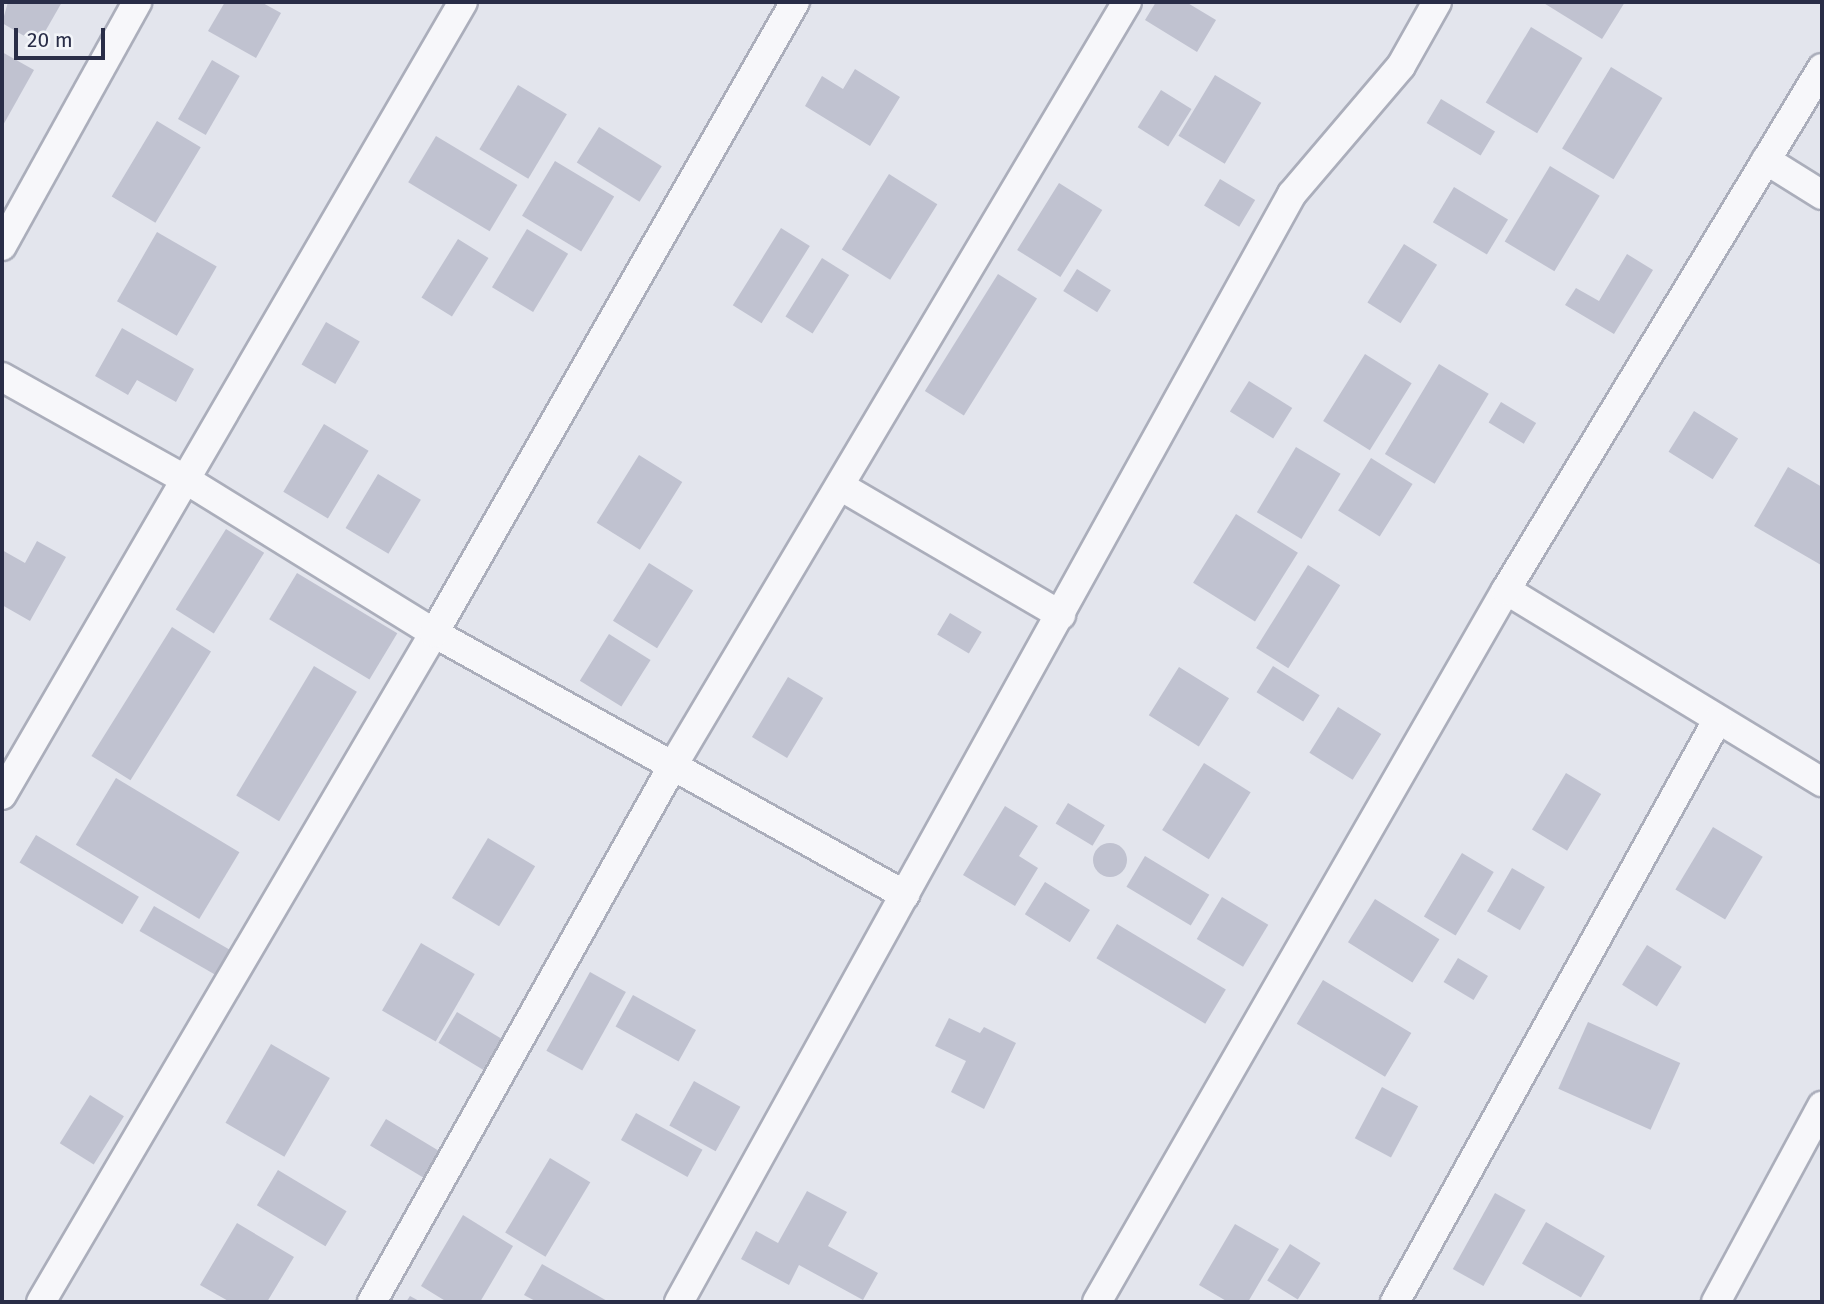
<!DOCTYPE html>
<style>
body{margin:0}
#map{position:relative;width:1824px;height:1304px;overflow:hidden;background:#e3e5ed;font-family:"Fira Sans",sans-serif}
div>[style]{position:absolute}
.building>*{inset:0;background:#c0c2d0;transform-origin:0 0}
.round{border-radius:50%}
.roads{filter:drop-shadow(2px 0 #abaebb) drop-shadow(-2px 0 #abaebb) drop-shadow(0 2px #abaebb) drop-shadow(0 -2px #abaebb)}
.street>*{height:28px;margin:-14px;padding:0 14px;transform-origin:14px;border-radius:14px;background:#f7f7fa}
span{translate:-50% -50%;white-space:nowrap;text-align:center;line-height:1.15;-webkit-text-stroke:5px #f3f5f9;paint-order:stroke}
.frame{position:absolute;inset:0;border:4px solid #292d47;pointer-events:none}
.scale{position:absolute;left:14px;top:28px;width:91px;height:32px;box-sizing:border-box;border:4px solid #292d47;border-top:0;padding-left:9px;font-size:21px;line-height:24px;white-space:nowrap;color:#292d47;-webkit-text-stroke:5px #f3f5f9;paint-order:stroke}
</style>
<div id="map">
<div class="building">
<i style="clip-path:polygon(8px 2px,62px 2px,38px 44px,2px 23px)"></i>
<i style="clip-path:polygon(225px 2px,261px 2px,281px 13px,256px 58px,208px 31px)"></i>
<i style="clip-path:polygon(1156px 2px,1186px 2px,1216px 20px,1197px 52px,1145px 20px)"></i>
<i style="clip-path:polygon(1542px 2px,1625px 2px,1602px 39px)"></i>
<i style="left:1531px;top:27px;width:60px;height:88px;rotate:31deg"></i>
<i style="clip-path:polygon(2px 52px,34px 70px,2px 127px)"></i>
<i style="left:212px;top:60px;width:32px;height:68px;rotate:30deg"></i>
<i style="left:1611px;top:67px;width:60px;height:95px;rotate:31deg"></i>
<i style="clip-path:polygon(855px 69px,900px 97px,870px 146px,805px 106px,822px 76px,843px 89px)"></i>
<i style="left:1215px;top:75px;width:54px;height:71px;rotate:31deg"></i>
<i style="left:518px;top:85px;width:57px;height:75px;rotate:31deg"></i>
<i style="left:1161px;top:90px;width:36px;height:44px;rotate:32deg"></i>
<i style="left:1441px;top:99px;width:63px;height:28px;rotate:31deg"></i>
<i style="left:157px;top:121px;width:51px;height:88px;rotate:31deg"></i>
<i style="left:599px;top:127px;width:74px;height:42px;rotate:32deg"></i>
<i style="left:436px;top:136px;width:95px;height:54px;rotate:31deg"></i>
<i style="left:555px;top:161px;width:69px;height:64px;rotate:31deg"></i>
<i style="left:1550px;top:166px;width:58px;height:88px;rotate:31deg"></i>
<i style="left:889px;top:174px;width:57px;height:89px;rotate:32deg"></i>
<i style="left:1220px;top:179px;width:41px;height:31px;rotate:31deg"></i>
<i style="left:1059px;top:183px;width:51px;height:79px;rotate:32deg"></i>
<i style="left:1454px;top:187px;width:63px;height:41px;rotate:31deg"></i>
<i style="left:781px;top:228px;width:34px;height:91px;rotate:32deg"></i>
<i style="left:527px;top:229px;width:48px;height:68px;rotate:31deg"></i>
<i style="left:157px;top:232px;width:69px;height:80px;rotate:30deg"></i>
<i style="left:458px;top:239px;width:36px;height:69px;rotate:32deg"></i>
<i style="left:1404px;top:244px;width:39px;height:69px;rotate:32deg"></i>
<i style="clip-path:polygon(1627px 254px,1653px 270px,1614px 334px,1565px 305px,1576px 288px,1599px 301px)"></i>
<i style="left:822px;top:258px;width:32px;height:69px;rotate:32deg"></i>
<i style="left:1077px;top:269px;width:40px;height:26px;rotate:32deg"></i>
<i style="left:998px;top:274px;width:46px;height:138px;rotate:32deg"></i>
<i style="left:326px;top:322px;width:39px;height:49px;rotate:30deg"></i>
<i style="clip-path:polygon(122px 328px,194px 369px,176px 402px,137px 380px,128px 395px,95px 376px)"></i>
<i style="left:1365px;top:354px;width:55px;height:79px;rotate:32deg"></i>
<i style="left:1439px;top:364px;width:58px;height:105px;rotate:31deg"></i>
<i style="left:1249px;top:381px;width:51px;height:36px;rotate:32deg"></i>
<i style="left:1501px;top:402px;width:41px;height:24px;rotate:31deg"></i>
<i style="left:1694px;top:411px;width:52px;height:48px;rotate:32deg"></i>
<i style="left:324px;top:424px;width:52px;height:79px;rotate:31deg"></i>
<i style="left:1296px;top:447px;width:52px;height:76px;rotate:31deg"></i>
<i style="left:639px;top:455px;width:51px;height:80px;rotate:32deg"></i>
<i style="left:1371px;top:458px;width:49px;height:62px;rotate:32deg"></i>
<i style="clip-path:polygon(1788px 467px,1822px 487px,1821px 565px,1754px 526px)"></i>
<i style="left:378px;top:474px;width:50px;height:63px;rotate:31deg"></i>
<i style="left:1236px;top:514px;width:73px;height:81px;rotate:32deg"></i>
<i style="left:226px;top:529px;width:45px;height:95px;rotate:32deg"></i>
<i style="clip-path:polygon(37px 541px,66px 557px,30px 621px,2px 605px,2px 550px,25px 563px)"></i>
<i style="left:649px;top:563px;width:52px;height:68px;rotate:32deg"></i>
<i style="left:1308px;top:565px;width:38px;height:98px;rotate:32deg"></i>
<i style="left:297px;top:573px;width:117px;height:54px;rotate:31deg"></i>
<i style="left:950px;top:613px;width:37px;height:25px;rotate:31deg"></i>
<i style="left:172px;top:627px;width:46px;height:152px;rotate:32deg"></i>
<i style="left:609px;top:634px;width:49px;height:55px;rotate:32deg"></i>
<i style="left:314px;top:666px;width:50px;height:151px;rotate:31deg"></i>
<i style="left:1273px;top:666px;width:55px;height:31px;rotate:32deg"></i>
<i style="left:1179px;top:667px;width:59px;height:57px;rotate:32deg"></i>
<i style="left:788px;top:677px;width:41px;height:70px;rotate:31deg"></i>
<i style="left:1338px;top:707px;width:51px;height:54px;rotate:32deg"></i>
<i style="left:1204px;top:763px;width:55px;height:79px;rotate:32deg"></i>
<i style="left:1566px;top:773px;width:41px;height:66px;rotate:31deg"></i>
<i style="left:116px;top:778px;width:144px;height:78px;rotate:31deg"></i>
<i style="left:1068px;top:803px;width:43px;height:24px;rotate:31deg"></i>
<i style="clip-path:polygon(1005px 806px,1038px 826px,1019px 856px,1038px 868px,1015px 906px,963px 875px)"></i>
<i style="left:1713px;top:827px;width:58px;height:73px;rotate:31deg"></i>
<i style="left:36px;top:835px;width:120px;height:32px;rotate:31deg"></i>
<i style="left:488px;top:838px;width:55px;height:70px;rotate:31deg"></i>
<i class="round" style="left:1093px;top:843px;width:34px;height:34px"></i>
<i style="left:1462px;top:853px;width:37px;height:74px;rotate:31deg"></i>
<i style="left:1145px;top:856px;width:75px;height:36px;rotate:31deg"></i>
<i style="left:1512px;top:868px;width:38px;height:50px;rotate:30deg"></i>
<i style="left:1045px;top:882px;width:53px;height:38px;rotate:32deg"></i>
<i style="left:1222px;top:897px;width:54px;height:49px;rotate:31deg"></i>
<i style="left:1375px;top:899px;width:76px;height:51px;rotate:32deg"></i>
<i style="left:154px;top:906px;width:89px;height:29px;rotate:30deg"></i>
<i style="left:1117px;top:924px;width:127px;height:40px;rotate:31deg"></i>
<i style="left:421px;top:943px;width:62px;height:78px;rotate:30deg"></i>
<i style="left:1647px;top:945px;width:41px;height:47px;rotate:32deg"></i>
<i style="left:1458px;top:958px;width:35px;height:28px;rotate:31deg"></i>
<i style="left:590px;top:972px;width:41px;height:90px;rotate:29deg"></i>
<i style="left:1323px;top:980px;width:103px;height:51px;rotate:31deg"></i>
<i style="left:633px;top:995px;width:72px;height:36px;rotate:29deg"></i>
<i style="left:457px;top:1012px;width:52px;height:36px;rotate:31deg"></i>
<i style="clip-path:polygon(949px 1018px,980px 1033px,984px 1027px,1016px 1043px,984px 1109px,951px 1092px,966px 1061px,935px 1046px)"></i>
<i style="left:1588px;top:1022px;width:101px;height:73px;rotate:24deg"></i>
<i style="left:271px;top:1044px;width:68px;height:91px;rotate:30deg"></i>
<i style="left:694px;top:1081px;width:53px;height:51px;rotate:29deg"></i>
<i style="left:1382px;top:1087px;width:41px;height:58px;rotate:28deg"></i>
<i style="left:90px;top:1095px;width:40px;height:57px;rotate:32deg"></i>
<i style="left:636px;top:1113px;width:76px;height:31px;rotate:29deg"></i>
<i style="left:386px;top:1119px;width:62px;height:31px;rotate:31deg"></i>
<i style="left:550px;top:1158px;width:47px;height:87px;rotate:31deg"></i>
<i style="left:278px;top:1170px;width:80px;height:41px;rotate:31deg"></i>
<i style="clip-path:polygon(807px 1191px,847px 1212px,828px 1246px,878px 1273px,863px 1300px,799px 1265px,789px 1285px,741px 1259px,756px 1231px,778px 1243px)"></i>
<i style="left:1495px;top:1193px;width:35px;height:87px;rotate:29deg"></i>
<i style="clip-path:polygon(463px 1215px,513px 1246px,480px 1302px,447px 1302px,421px 1286px)"></i>
<i style="left:1546px;top:1222px;width:68px;height:48px;rotate:30deg"></i>
<i style="clip-path:polygon(237px 1223px,294px 1257px,267px 1302px,230px 1302px,200px 1285px)"></i>
<i style="clip-path:polygon(1235px 1224px,1279px 1249px,1248px 1302px,1228px 1302px,1199px 1285px)"></i>
<i style="left:1290px;top:1244px;width:36px;height:43px;rotate:32deg"></i>
<i style="clip-path:polygon(542px 1264px,609px 1302px,537px 1302px,524px 1295px)"></i>
<i style="clip-path:polygon(410px 1296px,421px 1302px,406px 1302px)"></i>
</div>
<div class="roads">
<div class="street">
<i style="left:1766px;top:160px;width:66px;rotate:32deg"></i>
<i style="left:2px;top:246px;width:279px;rotate:-61deg"></i>
<i style="left:2px;top:377px;width:213px;rotate:29.2deg"></i>
<i style="left:188px;top:481px;width:289px;rotate:31.7deg"></i>
<i style="left:434px;top:633px;width:539px;rotate:29.09deg"></i>
<i style="left:840px;top:486px;width:256px;rotate:30.3deg"></i>
<i style="left:1506px;top:590px;width:370px;rotate:31.3deg"></i>
<i style="left:2px;top:795px;width:917px;rotate:-59.83deg"></i>
<i style="left:41px;top:1302px;width:776px;rotate:-59.57deg"></i>
<i style="left:434px;top:633px;width:727px;rotate:-60.23deg"></i>
<i style="left:372px;top:1302px;width:613px;rotate:-60.72deg"></i>
<i style="left:672px;top:767px;width:890px;rotate:-59.26deg"></i>
<i style="left:679px;top:1302px;width:1266px;rotate:-61.05deg"></i>
<i style="left:1292px;top:194px;width:168px;rotate:-49.6deg"></i>
<i style="left:1401px;top:66px;width:73px;rotate:-60.6deg"></i>
<i style="left:1097px;top:1302px;width:821px;rotate:-60.13deg"></i>
<i style="left:1506px;top:590px;width:610px;rotate:-58.81deg"></i>
<i style="left:1395px;top:1302px;width:666px;rotate:-61.01deg"></i>
<i style="left:1716px;top:1302px;width:223px;rotate:-61.6deg"></i>
</div>
</div>
<div class="frame"></div>
<div class="scale">20 m</div>
</div>
